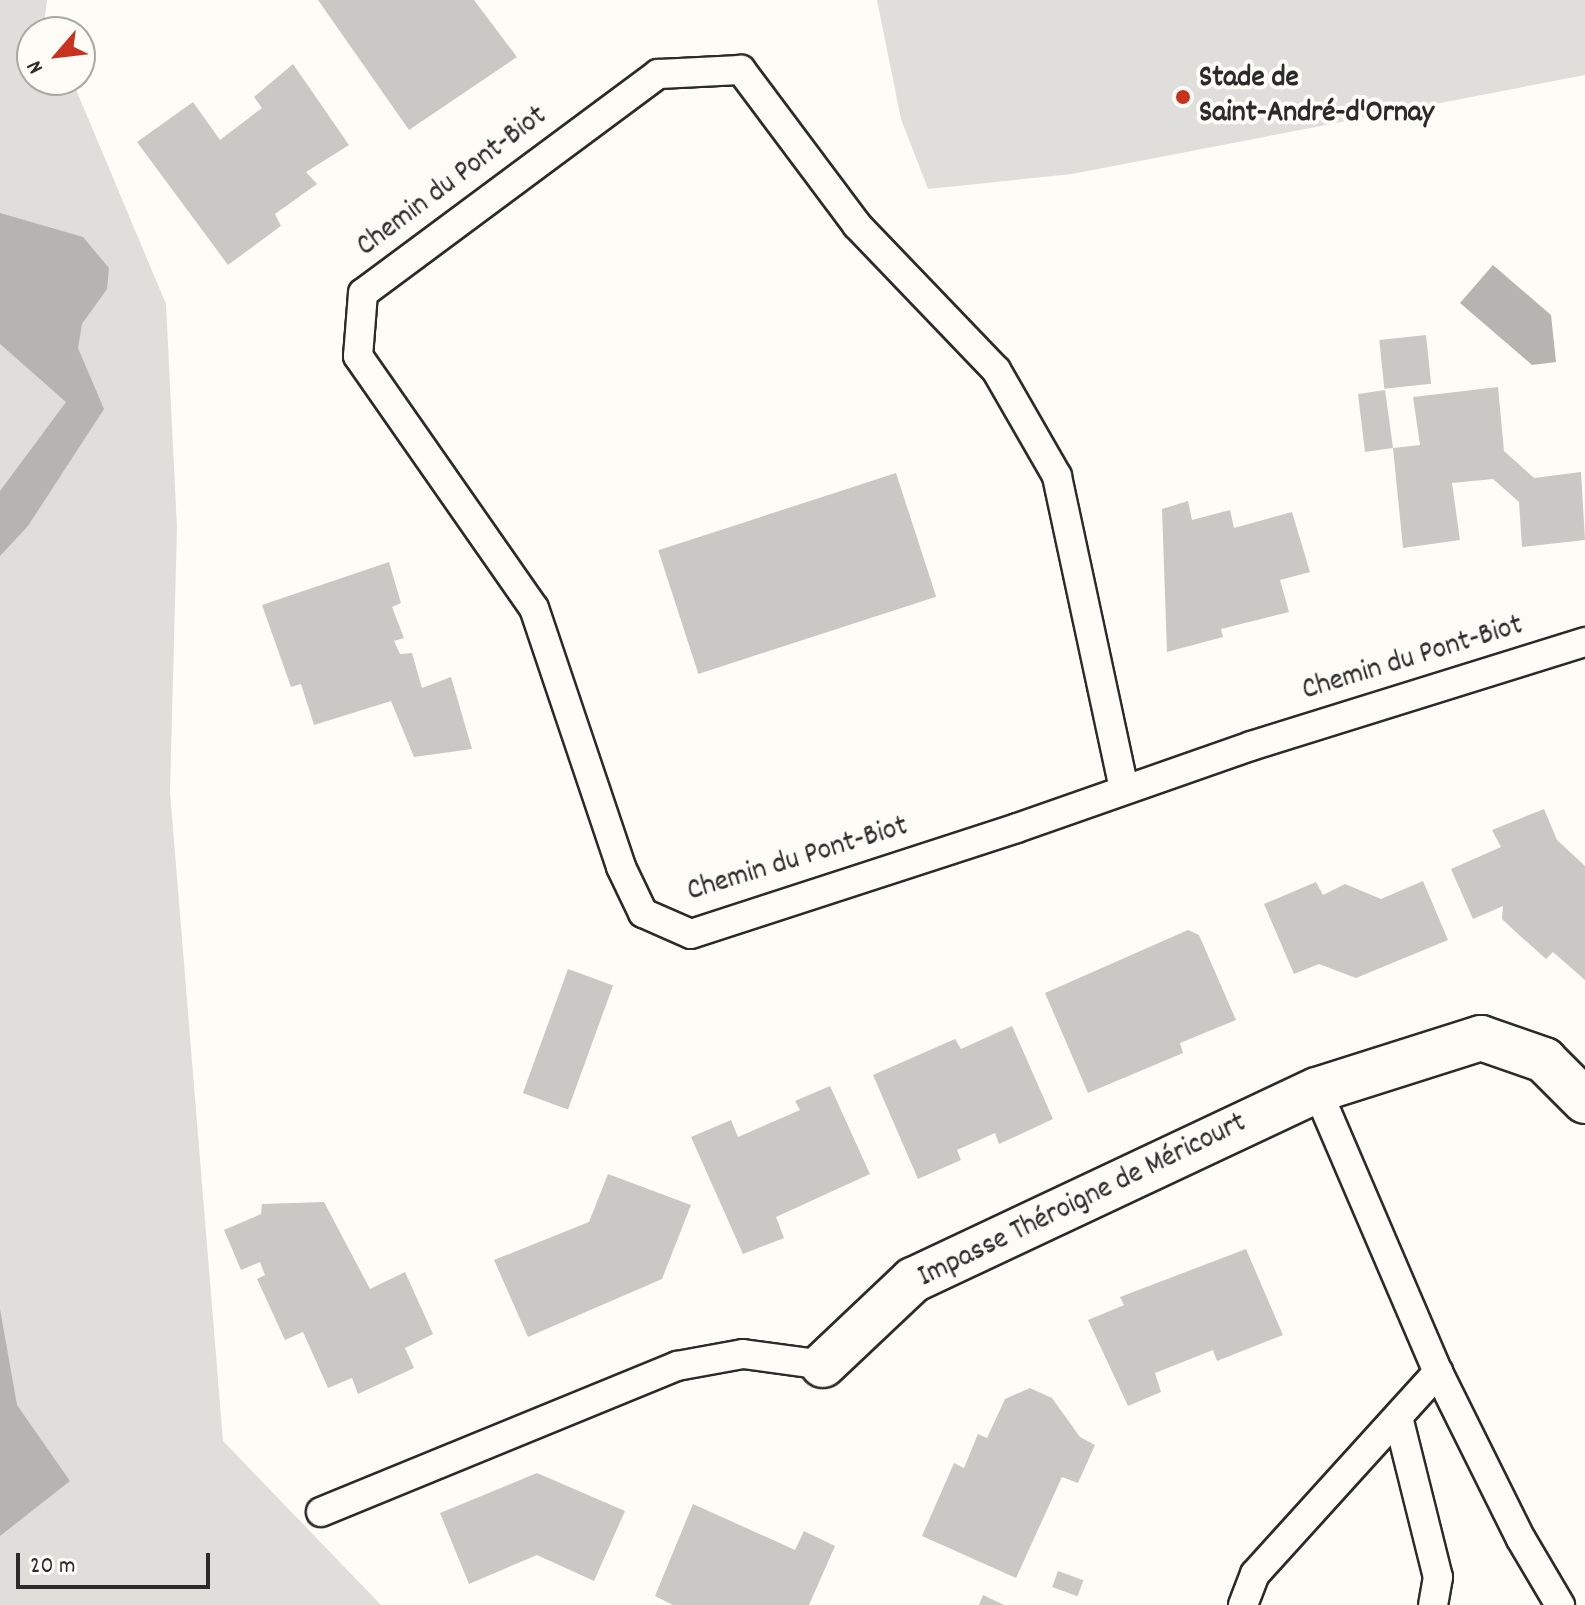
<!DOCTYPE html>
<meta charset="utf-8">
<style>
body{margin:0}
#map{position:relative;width:1585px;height:1605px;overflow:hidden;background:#fdfcf7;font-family:Dekko,sans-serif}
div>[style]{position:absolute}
.green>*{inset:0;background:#dfdeda}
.water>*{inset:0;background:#b5b4b1}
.building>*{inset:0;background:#c9c8c4;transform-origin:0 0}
.roads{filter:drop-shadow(2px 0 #2b2b2b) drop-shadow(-2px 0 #2b2b2b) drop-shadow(0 2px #2b2b2b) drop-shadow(0 -2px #2b2b2b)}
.service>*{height:28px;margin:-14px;padding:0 14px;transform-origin:14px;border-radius:14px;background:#fdfcf7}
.minor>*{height:44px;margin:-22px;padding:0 22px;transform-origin:22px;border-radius:22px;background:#fdfcf7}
.dots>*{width:22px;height:22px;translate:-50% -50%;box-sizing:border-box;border:4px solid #fdfcf7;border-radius:50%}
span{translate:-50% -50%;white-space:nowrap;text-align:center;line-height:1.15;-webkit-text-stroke:8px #fdfcf7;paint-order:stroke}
.poi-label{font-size:30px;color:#2b2b2b;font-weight:700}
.left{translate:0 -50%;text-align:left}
.street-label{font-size:30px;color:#2b2b2b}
.north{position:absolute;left:16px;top:16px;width:80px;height:80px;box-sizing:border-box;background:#fdfcf7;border:2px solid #a9a8a5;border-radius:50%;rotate:242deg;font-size:22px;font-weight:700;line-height:32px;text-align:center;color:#2b2b2b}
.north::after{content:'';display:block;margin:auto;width:28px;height:36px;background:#c8321e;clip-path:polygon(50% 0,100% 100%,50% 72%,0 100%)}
.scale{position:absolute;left:16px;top:1553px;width:194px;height:36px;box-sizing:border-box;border:4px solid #2b2b2b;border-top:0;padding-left:10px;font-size:24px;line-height:28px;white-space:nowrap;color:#2b2b2b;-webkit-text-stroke:6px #fdfcf7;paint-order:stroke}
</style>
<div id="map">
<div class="green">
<i style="clip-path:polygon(0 0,47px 0,45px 17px,52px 32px,32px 32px,32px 80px,72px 80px,166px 304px,177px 528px,170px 792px,223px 1441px,381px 1605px,0 1605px)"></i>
<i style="clip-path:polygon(877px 0,1585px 0,1585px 75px,1072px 174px,928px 189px,901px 119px)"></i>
</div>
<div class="water">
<i style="clip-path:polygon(0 213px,83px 237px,109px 268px,107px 289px,82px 324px,78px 348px,104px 409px,28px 526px,0 556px,0 491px,66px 402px,0 344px)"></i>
<i style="clip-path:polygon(1493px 265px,1551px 315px,1556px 362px,1532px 365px,1460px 303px)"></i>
<i style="clip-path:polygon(0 1309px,17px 1405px,70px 1481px,0 1536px)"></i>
</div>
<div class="building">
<i style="clip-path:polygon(318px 0,474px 0,517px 57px,409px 130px)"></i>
<i style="clip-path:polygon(293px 64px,349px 145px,306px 172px,317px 184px,275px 214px,281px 226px,228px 265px,137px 142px,193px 102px,220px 140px,262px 108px,254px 97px)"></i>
<i style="left:1426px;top:335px;width:49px;height:47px;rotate:84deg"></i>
<i style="clip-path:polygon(1498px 387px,1504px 451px,1534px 478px,1581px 472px,1585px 540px,1522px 547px,1519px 502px,1493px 479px,1452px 483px,1460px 540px,1403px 548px,1393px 448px,1365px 452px,1358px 394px,1385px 390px,1393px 448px,1420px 445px,1413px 397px)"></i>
<i style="left:896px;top:473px;width:130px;height:250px;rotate:72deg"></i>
<i style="clip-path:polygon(1188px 501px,1192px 520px,1230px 510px,1234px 528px,1292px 512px,1310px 572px,1280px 580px,1289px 612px,1221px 629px,1223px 637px,1167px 652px,1162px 509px)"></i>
<i style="clip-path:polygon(389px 562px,401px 603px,392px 607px,404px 638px,394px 641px,400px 654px,412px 653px,422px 688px,451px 677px,472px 749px,414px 757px,391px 701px,314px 725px,301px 684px,291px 687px,262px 605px)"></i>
<i style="clip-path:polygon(1544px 809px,1557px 840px,1585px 866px,1585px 980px,1553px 952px,1546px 959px,1518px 934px,1502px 919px,1503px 906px,1473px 919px,1451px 869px,1501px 847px,1492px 830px)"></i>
<i style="clip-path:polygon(1423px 881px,1448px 940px,1356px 978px,1319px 964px,1294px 974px,1264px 904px,1316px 882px,1323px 895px,1345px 884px,1381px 899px)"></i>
<i style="clip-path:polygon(1188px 930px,1199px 935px,1236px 1020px,1180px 1043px,1183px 1053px,1088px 1093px,1045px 993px)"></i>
<i style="left:568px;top:969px;width:48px;height:132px;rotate:20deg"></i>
<i style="clip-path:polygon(1012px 1026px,1053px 1119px,999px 1144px,995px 1133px,957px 1150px,961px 1160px,918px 1179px,873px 1075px,955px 1039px,961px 1049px)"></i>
<i style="clip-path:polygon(830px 1086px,870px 1174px,776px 1217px,784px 1238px,743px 1254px,691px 1137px,731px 1120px,738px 1137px,800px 1110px,795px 1101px)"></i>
<i style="clip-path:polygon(608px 1174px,691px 1205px,662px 1279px,528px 1337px,494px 1260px,589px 1222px)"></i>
<i style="clip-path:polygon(324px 1202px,370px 1289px,405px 1272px,433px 1334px,405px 1348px,414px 1368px,358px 1394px,352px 1378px,328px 1388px,303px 1332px,285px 1340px,257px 1279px,265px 1275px,260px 1262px,241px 1270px,224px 1230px,261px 1214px,262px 1204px)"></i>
<i style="clip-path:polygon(1246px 1249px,1283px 1335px,1217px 1361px,1213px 1350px,1155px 1373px,1161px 1392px,1128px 1406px,1088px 1320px,1124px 1305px,1120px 1297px)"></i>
<i style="clip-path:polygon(1030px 1388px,1052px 1398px,1080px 1437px,1095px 1445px,1078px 1483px,1062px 1477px,1016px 1578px,922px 1536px,954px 1463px,964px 1468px,978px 1434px,987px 1438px,1005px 1399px)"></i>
<i style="clip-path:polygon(537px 1473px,625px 1511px,594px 1581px,537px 1555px,469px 1584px,440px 1513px)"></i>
<i style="clip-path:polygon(693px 1504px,795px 1550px,804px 1531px,835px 1546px,809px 1605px,673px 1605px,655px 1596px)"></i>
<i style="left:1058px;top:1571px;width:27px;height:17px;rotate:20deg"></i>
<i style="clip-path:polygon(983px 1595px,1004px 1605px,979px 1605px)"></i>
</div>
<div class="roads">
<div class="service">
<i style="left:1124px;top:789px;width:320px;rotate:-102.1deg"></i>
<i style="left:1057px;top:476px;width:122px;rotate:-119.9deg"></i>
<i style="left:996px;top:370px;width:201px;rotate:-133.8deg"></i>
<i style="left:857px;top:225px;width:194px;rotate:-126.8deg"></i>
<i style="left:741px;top:70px;width:83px;rotate:177.2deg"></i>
<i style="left:658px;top:74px;width:367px;rotate:143.4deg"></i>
<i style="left:363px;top:293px;width:63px;rotate:94.5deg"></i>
<i style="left:358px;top:356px;width:307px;rotate:55.1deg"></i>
<i style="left:534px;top:608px;width:273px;rotate:71.4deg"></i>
<i style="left:621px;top:867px;width:51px;rotate:64.4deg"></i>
<i style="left:643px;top:913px;width:52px;rotate:23.6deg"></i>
<i style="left:691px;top:934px;width:343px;rotate:-18deg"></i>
<i style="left:1017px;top:828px;width:248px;rotate:-19.3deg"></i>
<i style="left:1251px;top:746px;width:350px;rotate:-17.3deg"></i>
<i style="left:1317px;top:1090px;width:307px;rotate:66.8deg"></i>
<i style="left:1438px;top:1372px;width:186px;rotate:63.6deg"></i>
<i style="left:1521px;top:1539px;width:77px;rotate:59.4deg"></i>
<i style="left:1398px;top:1417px;width:165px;rotate:76deg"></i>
<i style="left:1438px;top:1577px;width:28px;rotate:100deg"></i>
<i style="left:321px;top:1512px;width:385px;rotate:-22.3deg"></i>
<i style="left:677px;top:1366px;width:67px;rotate:-10.3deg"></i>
<i style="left:743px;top:1354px;width:81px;rotate:7.8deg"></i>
<i style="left:1243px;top:1605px;width:33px;rotate:-69deg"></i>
<i style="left:1255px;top:1574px;width:273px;rotate:-47.8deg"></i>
</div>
<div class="minor">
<i style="left:823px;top:1365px;width:124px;rotate:-43.4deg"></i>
<i style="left:913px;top:1280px;width:446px;rotate:-25.2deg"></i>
<i style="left:1317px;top:1090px;width:172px;rotate:-17.6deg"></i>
<i style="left:1481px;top:1038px;width:67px;rotate:19.2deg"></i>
<i style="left:1544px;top:1060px;width:58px;rotate:45deg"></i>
</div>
</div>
<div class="dots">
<i style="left:1183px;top:97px;background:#c8321e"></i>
</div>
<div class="poi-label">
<span class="left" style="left:1199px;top:97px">Stade de<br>Saint-André-d'Ornay</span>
</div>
<div class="street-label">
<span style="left:453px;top:183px;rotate:-37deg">Chemin du Pont-Biot</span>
<span style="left:1413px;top:660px;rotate:-17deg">Chemin du Pont-Biot</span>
<span style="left:798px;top:861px;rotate:-17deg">Chemin du Pont-Biot</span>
<span style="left:1083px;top:1202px;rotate:-26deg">Impasse Théroigne de Méricourt</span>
</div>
<div class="north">N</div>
<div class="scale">20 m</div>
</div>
